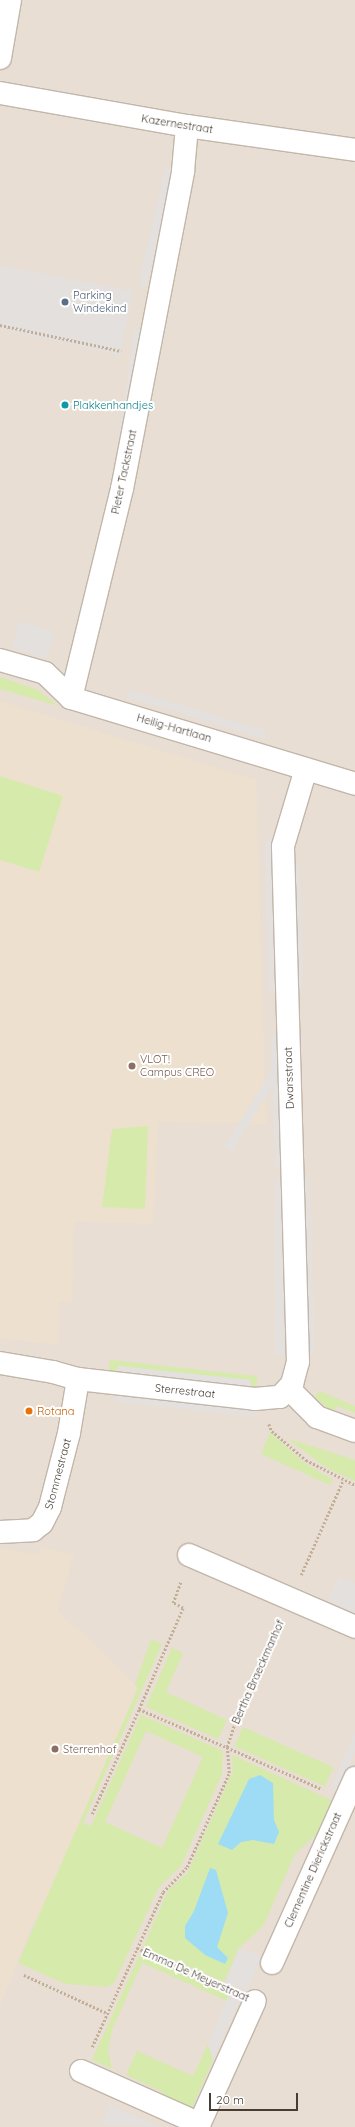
<!DOCTYPE html>
<style>
body{margin:0}
#map{position:relative;width:355px;height:2127px;overflow:hidden;background:#f3ede5;font-family:Quicksand,sans-serif}
div>[style]{position:absolute}
.residential>*{inset:0;background:#e8ded3;transform-origin:0 0}
.education>*{inset:0;background:#ede0ce}
.green>*{inset:0;background:#d6eaab;transform-origin:0 0}
.parking>*{inset:0;background:#e4e0dd;transform-origin:0 0}
.water>*{inset:0;background:#9ddcf4}
.path>*{height:2.5px;margin-top:-1.25px;transform-origin:0;background:repeating-linear-gradient(90deg,#c2ad97 0 2px,transparent 0 4px)}
.roads{filter:drop-shadow(1px 0 #c2b6aa) drop-shadow(-1px 0 #c2b6aa) drop-shadow(0 1px #c2b6aa) drop-shadow(0 -1px #c2b6aa)}
.minor>*{height:22px;margin:-11px;padding:0 11px;transform-origin:11px;border-radius:11px;background:#fff}
.tertiary>*{height:22px;margin:-11px;padding:0 11px;transform-origin:11px;border-radius:11px;background:#fff}
.dots>*{width:11px;height:11px;translate:-50% -50%;box-sizing:border-box;border:2px solid #fff;border-radius:50%}
span{translate:-50% -50%;white-space:nowrap;text-align:center;line-height:1.15;-webkit-text-stroke:4px #fff;paint-order:stroke}
.street-label{font-size:11px;color:#463d34}
.service-label{font-size:11px;color:#4e5e75}
.left{translate:0 -50%;text-align:left}
.culture-label{font-size:11px;color:#0d838f}
.education-label{font-size:11px;color:#785e54}
.food-label{font-size:11px;color:#c56008}
.scale{position:absolute;left:209px;top:2093px;width:89px;height:18px;box-sizing:border-box;border:2px solid #463d34;border-top:0;padding-left:5px;font-size:12px;line-height:14px;white-space:nowrap;color:#463d34;-webkit-text-stroke:3px #fff;paint-order:stroke}
</style>
<div id="map">
<div class="residential">
<i style="left:0;top:0;width:355px;height:2127px"></i>
</div>
<div class="education">
<i style="clip-path:polygon(0 701px,256px 780px,266px 1124px,158px 1122px,153px 1224px,74px 1221px,72px 1302px,59px 1302px,58px 1345px,0 1338px)"></i>
<i style="clip-path:polygon(42px 1547px,74px 1555px,57px 1611px,75px 1628px,76px 1626px,138px 1688px,38px 1921px,34px 1921px,0 2006px,0 1548px,39px 1555px)"></i>
</div>
<div class="green">
<i style="clip-path:polygon(0 677px,36px 689px,59px 706px,0 689px)"></i>
<i style="clip-path:polygon(0 776px,63px 796px,39px 872px,0 860px)"></i>
<i style="clip-path:polygon(148px 1126px,145px 1209px,102px 1207px,112px 1129px)"></i>
<i style="clip-path:polygon(110px 1360px,257px 1376px,256px 1390px,250px 1389px,250px 1381px,198px 1375px,118px 1366px,117px 1375px,108px 1374px)"></i>
<i style="clip-path:polygon(319px 1391px,355px 1406px,355px 1413px,337px 1406px,334px 1411px,327px 1408px,315px 1397px)"></i>
<i style="clip-path:polygon(270px 1432px,303px 1462px,333px 1480px,330px 1485px,261px 1454px)"></i>
<i style="clip-path:polygon(286px 1438px,355px 1460px,355px 1481px,327px 1468px)"></i>
<i style="clip-path:polygon(evenodd,151px 1639px,162px 1644px,83px 1823px,91px 1826px,141px 1715px,223px 1751px,222px 1774px,181px 1866px,159px 1887px,114px 1983px,107px 1987px,66px 1984px,18px 1963px,138px 1688px,135px 1685px,151px 1639px,146px 1731px,203px 1757px,162px 1848px,105px 1822px,146px 1731px)"></i>
<i style="clip-path:polygon(172px 1648px,183px 1653px,166px 1692px,227px 1720px,218px 1739px,146px 1707px)"></i>
<i style="left:243px;top:1727px;width:99px;height:21px;rotate:24deg"></i>
<i style="clip-path:polygon(232px 1755px,333px 1801px,319px 1832px,295px 1854px,263px 1926px,239px 1948px,224px 1982px,143px 1947px,168px 1891px,188px 1872px,233px 1771px)"></i>
<i style="clip-path:polygon(140px 1954px,230px 1995px,227px 2001px,142px 1963px,112px 2030px,108px 2050px,112px 2069px,92px 2060px)"></i>
<i style="clip-path:polygon(208px 2044px,213px 2060px,191px 2110px,161px 2096px,163px 2092px,126px 2075px,137px 2051px,193px 2076px)"></i>
</div>
<div class="parking">
<i style="left:165px;top:168px;width:9px;height:119px;rotate:13deg"></i>
<i style="clip-path:polygon(0 265px,133px 291px,120px 356px,0 329px)"></i>
<i style="left:134px;top:329px;width:7px;height:160px;rotate:8deg"></i>
<i style="left:19px;top:621px;width:37px;height:28px;rotate:16deg"></i>
<i style="clip-path:polygon(132px 690px,264px 730px,267px 740px,124px 696px)"></i>
<i style="clip-path:polygon(275px 834px,277px 995px,269px 990px,265px 842px)"></i>
<i style="clip-path:polygon(292px 858px,300px 864px,301px 893px,303px 989px,296px 995px)"></i>
<i style="left:297px;top:1030px;width:9px;height:138px;rotate:32deg"></i>
<i style="clip-path:polygon(278px 1031px,284px 1168px,275px 1168px,271px 1037px)"></i>
<i style="clip-path:polygon(302px 1177px,309px 1178px,315px 1354px,306px 1354px)"></i>
<i style="left:275px;top:1178px;width:9px;height:177px"></i>
<i style="left:118px;top:1366px;width:134px;height:9px;rotate:6deg"></i>
<i style="left:115px;top:1393px;width:143px;height:9px;rotate:6deg"></i>
<i style="clip-path:polygon(339px 1576px,355px 1583px,355px 1613px,328px 1601px)"></i>
<i style="clip-path:polygon(355px 1733px,355px 1753px,338px 1792px,330px 1789px)"></i>
<i style="left:239px;top:1948px;width:24px;height:37px;rotate:22deg"></i>
<i style="clip-path:polygon(229px 1995px,240px 2000px,213px 2060px,208px 2044px)"></i>
<i style="clip-path:polygon(110px 2105px,150px 2123px,159px 2127px,101px 2125px)"></i>
</div>
<div class="water">
<i style="clip-path:polygon(260px 1775px,273px 1783px,274px 1820px,279px 1832px,274px 1844px,253px 1840px,241px 1842px,232px 1850px,218px 1844px,249px 1779px)"></i>
<i style="clip-path:polygon(210px 1868px,216px 1870px,228px 1913px,217px 1947px,228px 1958px,225px 1964px,205px 1955px,185px 1938px,185px 1926px,194px 1911px)"></i>
</div>
<div class="path">
<i style="left:0;top:325px;width:124px;rotate:12.1deg"></i>
<i style="left:269px;top:1424px;width:8px;rotate:67deg"></i>
<i style="left:272px;top:1431px;width:45px;rotate:40.5deg"></i>
<i style="left:306px;top:1460px;width:55px;rotate:27deg"></i>
<i style="left:301px;top:1575px;width:104px;rotate:-66.1deg"></i>
<i style="left:139px;top:1709px;width:110px;rotate:-66.5deg"></i>
<i style="left:183px;top:1608px;width:11px;rotate:-153deg"></i>
<i style="left:173px;top:1603px;width:23px;rotate:-70deg"></i>
<i style="left:92px;top:1814px;width:115px;rotate:-65.9deg"></i>
<i style="left:139px;top:1709px;width:200px;rotate:23.6deg"></i>
<i style="left:137px;top:1948px;width:103px;rotate:24.1deg"></i>
<i style="left:24px;top:1975px;width:91px;rotate:24.6deg"></i>
<i style="left:92px;top:2047px;width:170px;rotate:-65.4deg"></i>
<i style="left:163px;top:1892px;width:35px;rotate:-46deg"></i>
<i style="left:187px;top:1867px;width:103px;rotate:-65.9deg"></i>
<i style="left:229px;top:1773px;width:26px;rotate:-94deg"></i>
<i style="left:227px;top:1747px;width:26px;rotate:-72deg"></i>
<i style="left:235px;top:1722px;width:108px;rotate:-66deg"></i>
</div>
<div class="roads">
<div class="minor">
<i style="left:0;top:58px;width:59px;rotate:-80.2deg"></i>
<i style="left:0;top:93px;width:190px;rotate:10deg"></i>
<i style="left:187px;top:126px;width:170px;rotate:8.1deg"></i>
<i style="left:71px;top:698px;width:215px;rotate:-76.3deg"></i>
<i style="left:122px;top:489px;width:324px;rotate:-79.1deg"></i>
<i style="left:183px;top:171px;width:45px;rotate:-84.9deg"></i>
<i style="left:0;top:1363px;width:54px;rotate:9.6deg"></i>
<i style="left:53px;top:1372px;width:26px;rotate:16deg"></i>
<i style="left:78px;top:1379px;width:178px;rotate:6.4deg"></i>
<i style="left:255px;top:1399px;width:25px;rotate:-5deg"></i>
<i style="left:280px;top:1397px;width:18px;rotate:-47deg"></i>
<i style="left:292px;top:1384px;width:23px;rotate:-75deg"></i>
<i style="left:298px;top:1362px;width:516px;rotate:-91.67deg"></i>
<i style="left:283px;top:846px;width:80px;rotate:-73.4deg"></i>
<i style="left:289px;top:1389px;width:40px;rotate:45deg"></i>
<i style="left:317px;top:1417px;width:40px;rotate:20.2deg"></i>
<i style="left:0;top:1532px;width:33px;rotate:-3deg"></i>
<i style="left:33px;top:1530px;width:11px;rotate:-38deg"></i>
<i style="left:42px;top:1523px;width:18px;rotate:-63deg"></i>
<i style="left:50px;top:1507px;width:76px;rotate:-75.6deg"></i>
<i style="left:69px;top:1433px;width:55px;rotate:-80.5deg"></i>
<i style="left:189px;top:1555px;width:181px;rotate:23.4deg"></i>
<i style="left:272px;top:1963px;width:203px;rotate:-65.8deg"></i>
<i style="left:81px;top:2071px;width:130px;rotate:24deg"></i>
<i style="left:198px;top:2127px;width:138px;rotate:-65.7deg"></i>
</div>
<div class="tertiary">
<i style="left:0;top:660px;width:47px;rotate:16.1deg"></i>
<i style="left:45px;top:673px;width:36px;rotate:44deg"></i>
<i style="left:71px;top:698px;width:297px;rotate:16.8deg"></i>
</div>
</div>
<div class="dots">
<i style="left:65px;top:302px;background:#5c6f8a"></i>
<i style="left:65px;top:405px;background:#0f9aa8"></i>
<i style="left:132px;top:1066px;background:#8d6e63"></i>
<i style="left:29px;top:1411px;background:#e8710a"></i>
<i style="left:55px;top:1749px;background:#8d6e63"></i>
</div>
<div class="street-label">
<span style="left:177px;top:124px;rotate:9deg">Kazernestraat</span>
<span style="left:124px;top:472px;rotate:-78deg">Pieter Tackstraat</span>
<span style="left:174px;top:728px;rotate:16deg">Heilig-Hartlaan</span>
<span style="left:289px;top:1078px;rotate:-92deg">Dwarsstraat</span>
<span style="left:185px;top:1391px;rotate:6deg">Sterrestraat</span>
<span style="left:58px;top:1474px;rotate:-75deg">Stommestraat</span>
<span style="left:258px;top:1672px;rotate:-66deg">Bertha Braeckmanhof</span>
<span style="left:313px;top:1870px;rotate:-66deg">Clementine Dierickstraat</span>
<span style="left:196px;top:1975px;rotate:24deg">Emma De Meyerstraat</span>
</div>
<div class="service-label">
<span class="left" style="left:73px;top:302px">Parking<br>Windekind</span>
</div>
<div class="culture-label">
<span class="left" style="left:73px;top:405px">Plakkenhandjes</span>
</div>
<div class="education-label">
<span class="left" style="left:140px;top:1066px">VLOT!<br>Campus CREO</span>
<span class="left" style="left:63px;top:1749px">Sterrenhof</span>
</div>
<div class="food-label">
<span class="left" style="left:37px;top:1411px">Rotana</span>
</div>
<div class="scale">20 m</div>
</div>
